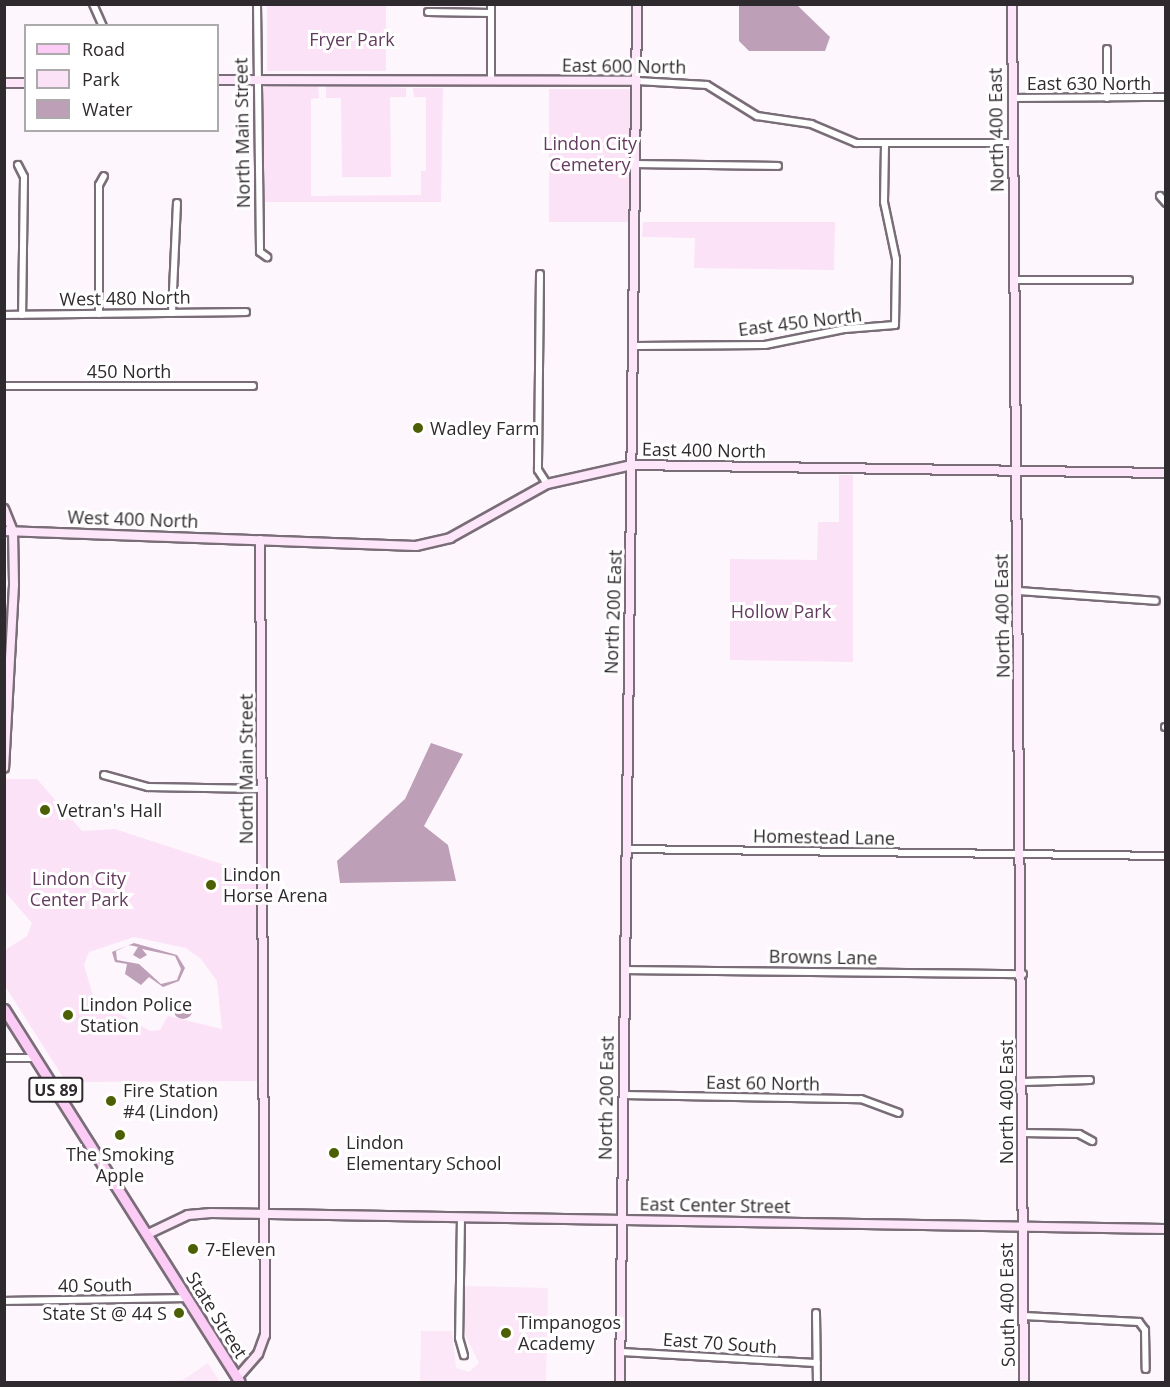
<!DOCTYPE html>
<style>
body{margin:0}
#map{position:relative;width:1170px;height:1387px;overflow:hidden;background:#fef6fd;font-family:"Open Sans",sans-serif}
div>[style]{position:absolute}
.built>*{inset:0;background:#fce7f8}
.green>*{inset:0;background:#fbe2f7;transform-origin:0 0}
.water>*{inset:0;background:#bd9fb7}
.round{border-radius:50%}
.roads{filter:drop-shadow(2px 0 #796d77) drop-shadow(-2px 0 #796d77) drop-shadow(0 2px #796d77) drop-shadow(0 -2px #796d77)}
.street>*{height:6px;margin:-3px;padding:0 3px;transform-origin:3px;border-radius:3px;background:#fff}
.secondary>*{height:8px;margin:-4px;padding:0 4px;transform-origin:4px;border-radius:4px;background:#fee6fa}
.primary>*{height:9px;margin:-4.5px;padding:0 4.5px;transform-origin:4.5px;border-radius:4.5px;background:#fdccf6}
.dots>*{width:16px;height:16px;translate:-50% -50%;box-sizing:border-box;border:3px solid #fff;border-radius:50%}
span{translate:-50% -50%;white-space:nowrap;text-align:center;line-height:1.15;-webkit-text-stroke:6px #fff;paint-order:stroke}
.shield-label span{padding:2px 4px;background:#fff;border:2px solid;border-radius:4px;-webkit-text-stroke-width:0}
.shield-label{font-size:16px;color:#2f2a2e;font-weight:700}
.park-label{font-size:18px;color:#643b5f}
.street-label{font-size:18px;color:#2f2a2e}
.poi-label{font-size:18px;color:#2f2a2e}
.left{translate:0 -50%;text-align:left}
.right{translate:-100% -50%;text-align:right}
.frame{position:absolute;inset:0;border:6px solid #2f2a2e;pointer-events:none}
.legend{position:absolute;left:24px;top:24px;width:195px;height:108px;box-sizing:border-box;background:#fff;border:2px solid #acaaab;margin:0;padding:8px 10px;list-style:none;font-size:18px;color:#2f2a2e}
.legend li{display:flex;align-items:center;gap:12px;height:30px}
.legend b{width:30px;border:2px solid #acaaab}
</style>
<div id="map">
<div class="built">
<i style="clip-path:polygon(465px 1286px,548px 1288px,546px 1382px,420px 1382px,421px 1331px,452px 1331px,456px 1368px,469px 1372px,479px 1363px,465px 1335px)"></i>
<i style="clip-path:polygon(208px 1363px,220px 1382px,154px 1382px,183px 1380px)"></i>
</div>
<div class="green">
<i style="left:267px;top:5px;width:119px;height:66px"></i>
<i style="clip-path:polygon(270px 84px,318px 84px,319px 98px,311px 99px,311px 196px,421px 195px,421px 171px,426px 171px,426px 97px,414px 97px,413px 88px,443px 88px,441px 202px,262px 202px,261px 90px)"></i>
<i style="clip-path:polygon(326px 84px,406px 88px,406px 97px,390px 97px,391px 177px,342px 177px,341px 98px,326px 98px)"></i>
<i style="left:549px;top:89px;width:81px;height:133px"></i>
<i style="clip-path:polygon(643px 222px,835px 222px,834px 270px,694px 268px,695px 238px,642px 237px)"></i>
<i style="clip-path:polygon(839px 475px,853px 475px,853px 662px,730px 660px,730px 559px,817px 560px,818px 522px,839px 522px)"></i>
<i style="clip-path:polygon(evenodd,5px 779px,37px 779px,82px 831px,115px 829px,264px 878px,265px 1081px,66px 1082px,5px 986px,5px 950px,27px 936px,32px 923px,5px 892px,5px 779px,134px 937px,186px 948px,201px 959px,217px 981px,222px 1029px,168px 1016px,160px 1030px,150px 1031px,94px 999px,84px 965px,89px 952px,134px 937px)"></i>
</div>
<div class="water">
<i style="clip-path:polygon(739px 5px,797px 5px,830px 37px,825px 51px,749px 51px,739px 41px)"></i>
<i style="clip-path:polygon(431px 743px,463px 754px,424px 826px,448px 845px,456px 881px,340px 883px,337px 861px,405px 799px)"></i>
<i style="clip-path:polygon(evenodd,134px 943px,177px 955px,185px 968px,179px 981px,163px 987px,149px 977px,141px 985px,125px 974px,127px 964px,115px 962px,112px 952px,134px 943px,129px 945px,138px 947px,133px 955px,140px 959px,147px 955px,142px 949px,175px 956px,181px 969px,177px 980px,161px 984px,139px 964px,117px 960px,116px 951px,129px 945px)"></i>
<i class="round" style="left:173px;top:999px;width:20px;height:20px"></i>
</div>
<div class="roads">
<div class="street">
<i style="left:93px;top:4px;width:24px;rotate:66deg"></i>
<i style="left:257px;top:4px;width:248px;rotate:89.3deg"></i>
<i style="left:260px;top:252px;width:9px;rotate:36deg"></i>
<i style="left:428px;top:12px;width:63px;rotate:0.9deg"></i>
<i style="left:1107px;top:49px;width:49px;rotate:90deg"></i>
<i style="left:491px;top:81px;width:77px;rotate:-90deg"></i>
<i style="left:637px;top:81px;width:70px;rotate:3.3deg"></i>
<i style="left:707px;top:85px;width:59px;rotate:31.8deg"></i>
<i style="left:757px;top:116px;width:55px;rotate:8.4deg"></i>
<i style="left:811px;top:124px;width:49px;rotate:22.9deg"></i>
<i style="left:856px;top:143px;width:157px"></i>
<i style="left:1012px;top:98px;width:154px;rotate:-0.4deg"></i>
<i style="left:636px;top:164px;width:142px;rotate:0.8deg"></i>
<i style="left:18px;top:165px;width:13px;rotate:63deg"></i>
<i style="left:24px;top:177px;width:138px;rotate:90.8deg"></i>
<i style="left:1160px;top:196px;width:9px;rotate:49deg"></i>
<i style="left:540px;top:274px;width:196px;rotate:90.6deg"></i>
<i style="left:538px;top:470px;width:17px;rotate:57deg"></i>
<i style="left:1015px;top:280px;width:114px"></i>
<i style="left:172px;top:313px;width:110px;rotate:-87.4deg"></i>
<i style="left:99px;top:314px;width:129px;rotate:-90deg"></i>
<i style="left:99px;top:185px;width:10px;rotate:-61deg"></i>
<i style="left:4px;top:315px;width:242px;rotate:-0.7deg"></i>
<i style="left:636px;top:346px;width:129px;rotate:-0.4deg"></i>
<i style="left:765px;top:345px;width:82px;rotate:-11.3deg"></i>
<i style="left:845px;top:329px;width:50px;rotate:-4.6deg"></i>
<i style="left:895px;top:325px;width:66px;rotate:-89.1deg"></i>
<i style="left:896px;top:259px;width:58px;rotate:-101.9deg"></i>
<i style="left:884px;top:202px;width:58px;rotate:-89deg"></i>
<i style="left:4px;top:386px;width:249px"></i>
<i style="left:1018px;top:591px;width:138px;rotate:4.1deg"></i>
<i style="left:1165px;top:727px;width:1px"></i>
<i style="left:104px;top:775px;width:46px;rotate:15.3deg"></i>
<i style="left:148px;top:787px;width:115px;rotate:1deg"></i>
<i style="left:626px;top:849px;width:540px;rotate:0.74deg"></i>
<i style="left:624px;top:970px;width:399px;rotate:0.6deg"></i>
<i style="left:4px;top:1058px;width:32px"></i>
<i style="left:1023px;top:1082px;width:67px;rotate:-1.7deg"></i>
<i style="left:623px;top:1095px;width:238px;rotate:1deg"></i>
<i style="left:861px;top:1099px;width:40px;rotate:20.2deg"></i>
<i style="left:1023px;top:1133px;width:56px;rotate:1deg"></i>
<i style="left:1079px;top:1134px;width:15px;rotate:28deg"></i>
<i style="left:461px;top:1217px;width:121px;rotate:90.9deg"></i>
<i style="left:459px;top:1338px;width:18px;rotate:74deg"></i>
<i style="left:4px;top:1301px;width:183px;rotate:-0.9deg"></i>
<i style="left:816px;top:1313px;width:69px;rotate:89.2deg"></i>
<i style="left:1024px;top:1316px;width:115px;rotate:3deg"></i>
<i style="left:1139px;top:1322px;width:10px;rotate:53deg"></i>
<i style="left:1145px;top:1330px;width:39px;rotate:89deg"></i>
<i style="left:620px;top:1352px;width:197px;rotate:3.2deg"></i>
</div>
<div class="secondary">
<i style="left:1012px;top:4px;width:1378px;rotate:89.5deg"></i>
<i style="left:218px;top:80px;width:419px;rotate:0.1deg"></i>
<i style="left:4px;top:83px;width:22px"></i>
<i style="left:4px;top:509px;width:24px;rotate:68deg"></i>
<i style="left:13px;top:531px;width:54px;rotate:88.9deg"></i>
<i style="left:14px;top:585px;width:183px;rotate:93.1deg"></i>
<i style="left:4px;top:531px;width:412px;rotate:2.1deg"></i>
<i style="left:416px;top:546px;width:35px;rotate:-13deg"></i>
<i style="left:450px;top:538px;width:111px;rotate:-29.1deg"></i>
<i style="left:547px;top:484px;width:87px;rotate:-12.6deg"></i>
<i style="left:632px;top:465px;width:534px;rotate:0.86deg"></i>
<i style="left:148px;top:1234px;width:44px;rotate:-25.4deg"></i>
<i style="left:188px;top:1215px;width:23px;rotate:-5deg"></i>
<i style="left:211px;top:1213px;width:955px;rotate:0.96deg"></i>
<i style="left:237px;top:1378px;width:32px;rotate:-49deg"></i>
<i style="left:258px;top:1354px;width:20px;rotate:-70deg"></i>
<i style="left:265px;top:1335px;width:795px;rotate:-90.36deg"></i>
<i style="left:620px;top:1382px;width:1378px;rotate:-89.29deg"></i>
</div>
<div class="primary">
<i style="left:4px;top:1009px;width:441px;rotate:57.7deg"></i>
</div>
</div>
<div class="dots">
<i style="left:418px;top:428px;background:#4d5f04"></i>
<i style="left:45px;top:810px;background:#4d5f04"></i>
<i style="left:211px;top:885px;background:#4d5f04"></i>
<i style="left:68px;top:1015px;background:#4d5f04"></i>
<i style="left:111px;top:1101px;background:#4d5f04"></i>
<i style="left:120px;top:1135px;background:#4d5f04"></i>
<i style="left:334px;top:1153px;background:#4d5f04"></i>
<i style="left:193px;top:1249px;background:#4d5f04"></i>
<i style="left:179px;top:1313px;background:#4d5f04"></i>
<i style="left:506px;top:1333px;background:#4d5f04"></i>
</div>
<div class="shield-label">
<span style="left:56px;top:1090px">US 89</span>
</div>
<div class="park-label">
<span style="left:352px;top:39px">Fryer Park</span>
<span style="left:590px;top:154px">Lindon City<br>Cemetery</span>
<span style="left:781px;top:611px">Hollow Park</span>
<span style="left:79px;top:889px">Lindon City<br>Center Park</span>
</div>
<div class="street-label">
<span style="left:624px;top:66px;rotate:1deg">East 600 North</span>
<span style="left:1089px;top:83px">East 630 North</span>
<span style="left:996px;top:130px;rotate:-91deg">North 400 East</span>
<span style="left:242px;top:133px;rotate:-91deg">North Main Street</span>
<span style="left:125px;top:298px;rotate:-1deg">West 480 North</span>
<span style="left:800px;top:322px;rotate:-7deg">East 450 North</span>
<span style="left:129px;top:371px">450 North</span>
<span style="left:704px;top:450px;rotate:1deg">East 400 North</span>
<span style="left:133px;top:519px;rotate:2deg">West 400 North</span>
<span style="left:613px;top:612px;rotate:-88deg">North 200 East</span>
<span style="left:1002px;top:616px;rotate:-91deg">North 400 East</span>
<span style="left:246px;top:769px;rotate:-90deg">North Main Street</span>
<span style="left:824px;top:837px;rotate:1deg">Homestead Lane</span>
<span style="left:823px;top:957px;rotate:1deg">Browns Lane</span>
<span style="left:763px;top:1083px;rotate:1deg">East 60 North</span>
<span style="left:606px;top:1098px;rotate:-89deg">North 200 East</span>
<span style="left:1006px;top:1102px;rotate:-90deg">North 400 East</span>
<span style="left:715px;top:1205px;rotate:1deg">East Center Street</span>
<span style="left:95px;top:1285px;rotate:-1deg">40 South</span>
<span style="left:1007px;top:1305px;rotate:-91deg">South 400 East</span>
<span style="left:217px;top:1315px;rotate:58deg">State Street</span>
<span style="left:720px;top:1343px;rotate:4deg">East 70 South</span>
</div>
<div class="poi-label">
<span class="left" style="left:430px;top:428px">Wadley Farm</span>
<span class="left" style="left:57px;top:810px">Vetran's Hall</span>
<span class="left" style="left:223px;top:885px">Lindon<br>Horse Arena</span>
<span class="left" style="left:80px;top:1015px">Lindon Police<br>Station</span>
<span class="left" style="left:123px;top:1101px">Fire Station<br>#4 (Lindon)</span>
<span class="left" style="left:346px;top:1153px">Lindon<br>Elementary School</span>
<span style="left:120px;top:1165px">The Smoking<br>Apple</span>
<span class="left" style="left:205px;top:1249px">7-Eleven</span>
<span class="right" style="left:167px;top:1313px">State St @ 44 S</span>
<span class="left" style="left:518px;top:1333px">Timpanogos<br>Academy</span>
</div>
<div class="frame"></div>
<ul class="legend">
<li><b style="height:8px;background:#fdccf6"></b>Road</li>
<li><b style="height:16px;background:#fbe2f7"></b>Park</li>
<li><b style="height:16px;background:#bd9fb7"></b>Water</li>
</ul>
</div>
